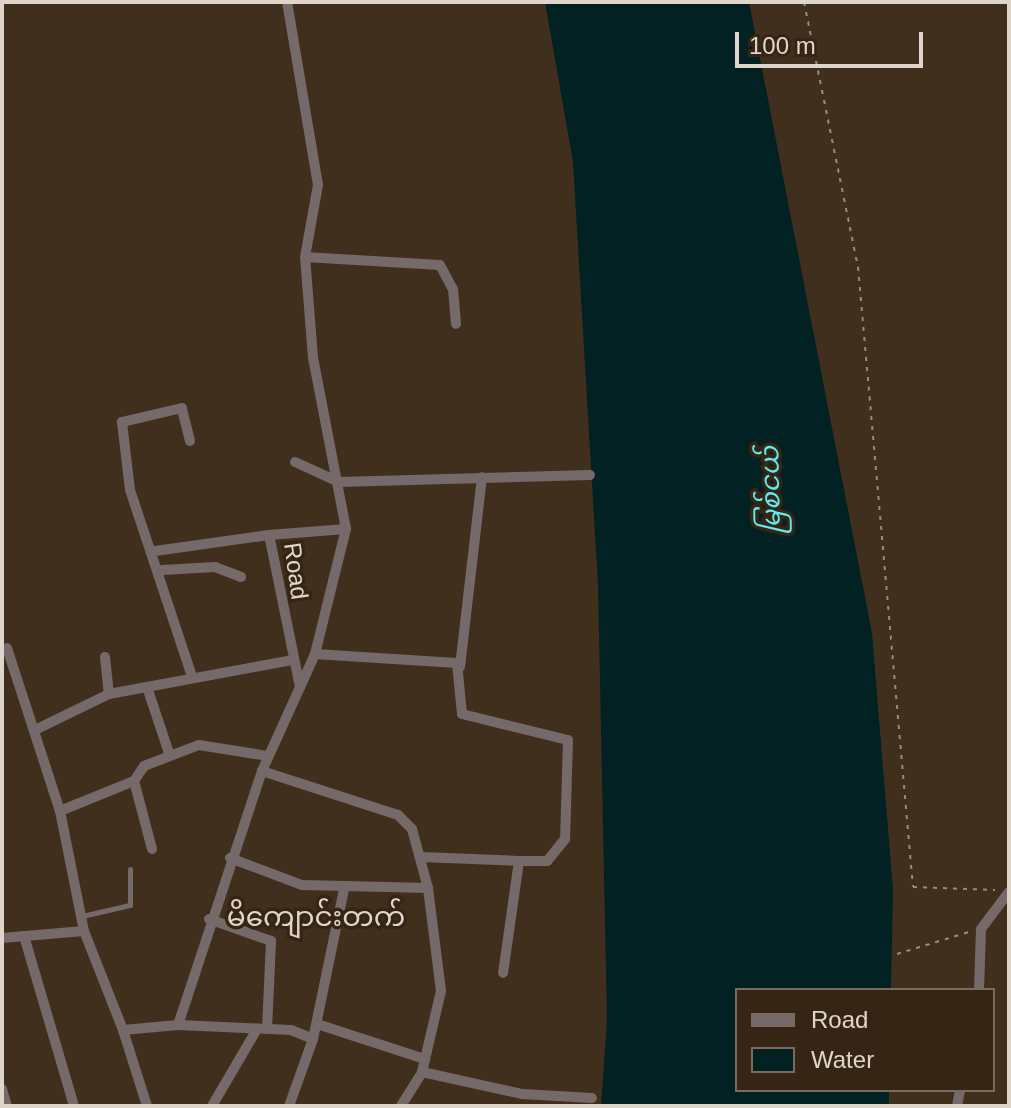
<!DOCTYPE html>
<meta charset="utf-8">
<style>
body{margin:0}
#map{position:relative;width:1011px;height:1108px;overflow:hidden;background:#412f1e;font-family:Arial,"Noto Sans Myanmar",sans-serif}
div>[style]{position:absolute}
.water>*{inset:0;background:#012122}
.path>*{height:2px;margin-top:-1px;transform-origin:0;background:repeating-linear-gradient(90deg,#988a7d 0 4px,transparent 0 10px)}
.lane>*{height:5px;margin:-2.5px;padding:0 2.5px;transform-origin:2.5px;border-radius:2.5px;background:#76696a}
.street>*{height:10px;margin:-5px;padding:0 5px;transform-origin:5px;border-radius:5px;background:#76696a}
span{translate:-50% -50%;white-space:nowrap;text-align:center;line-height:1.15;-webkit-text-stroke:7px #362515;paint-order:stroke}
.street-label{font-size:24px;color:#e0d5cb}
.water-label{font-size:26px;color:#5aeef0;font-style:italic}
.quarter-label{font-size:28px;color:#e0d5cb}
.frame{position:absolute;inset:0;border:4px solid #e0d5cb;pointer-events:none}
.legend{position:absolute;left:735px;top:988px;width:260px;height:104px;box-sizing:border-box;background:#362515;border:2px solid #7a6b5e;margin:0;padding:10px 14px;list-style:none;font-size:24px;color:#e0d5cb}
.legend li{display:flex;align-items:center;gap:16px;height:40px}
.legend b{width:40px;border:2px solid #7a6b5e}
.scale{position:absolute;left:735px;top:32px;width:188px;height:36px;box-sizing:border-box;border:4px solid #e0d5cb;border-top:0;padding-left:10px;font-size:24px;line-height:28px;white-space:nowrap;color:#e0d5cb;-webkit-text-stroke:6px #362515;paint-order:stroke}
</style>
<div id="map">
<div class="water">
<i style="clip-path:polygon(545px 2px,749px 2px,872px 633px,893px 890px,891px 990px,737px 990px,737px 1090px,889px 1090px,889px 1106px,601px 1106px,607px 1019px,598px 585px,573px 162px)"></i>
</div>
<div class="path">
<i style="left:804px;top:2px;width:270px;rotate:78.5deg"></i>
<i style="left:858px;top:267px;width:622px;rotate:84.93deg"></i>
<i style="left:913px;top:887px;width:82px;rotate:2.1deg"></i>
<i style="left:897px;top:954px;width:75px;rotate:-17deg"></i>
</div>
<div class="lane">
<i style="left:82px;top:916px;width:49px;rotate:-12.9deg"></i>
<i style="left:130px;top:905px;width:36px;rotate:-90deg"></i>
</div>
<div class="street">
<i style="left:305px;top:257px;width:135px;rotate:3.4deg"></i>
<i style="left:440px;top:265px;width:27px;rotate:62deg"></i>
<i style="left:453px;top:289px;width:35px;rotate:85deg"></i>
<i style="left:190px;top:441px;width:34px;rotate:-104deg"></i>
<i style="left:182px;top:408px;width:62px;rotate:166.9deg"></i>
<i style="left:122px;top:422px;width:68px;rotate:83.3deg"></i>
<i style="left:130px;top:490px;width:196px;rotate:71.6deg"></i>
<i style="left:295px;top:462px;width:48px;rotate:24.4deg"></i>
<i style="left:339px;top:482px;width:251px;rotate:-1.6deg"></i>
<i style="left:155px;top:551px;width:115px;rotate:-8deg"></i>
<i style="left:162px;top:570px;width:53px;rotate:-3.2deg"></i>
<i style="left:215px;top:567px;width:28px;rotate:21deg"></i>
<i style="left:7px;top:648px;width:171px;rotate:72deg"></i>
<i style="left:60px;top:811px;width:122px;rotate:78.7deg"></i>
<i style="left:315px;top:654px;width:142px;rotate:3.6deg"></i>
<i style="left:457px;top:663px;width:51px;rotate:84.4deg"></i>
<i style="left:462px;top:714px;width:109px;rotate:13.8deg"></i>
<i style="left:568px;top:740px;width:99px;rotate:91.7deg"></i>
<i style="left:565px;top:839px;width:28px;rotate:129deg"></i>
<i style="left:547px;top:861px;width:28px;rotate:180deg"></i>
<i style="left:105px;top:657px;width:37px;rotate:84deg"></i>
<i style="left:460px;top:667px;width:191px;rotate:-83.4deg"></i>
<i style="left:147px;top:687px;width:70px;rotate:71.6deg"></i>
<i style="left:300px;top:687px;width:155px;rotate:-101.5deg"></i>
<i style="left:269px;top:535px;width:77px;rotate:-4.5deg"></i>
<i style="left:37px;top:729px;width:80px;rotate:-25.9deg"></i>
<i style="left:109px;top:694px;width:186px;rotate:-10.5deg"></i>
<i style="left:60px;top:811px;width:80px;rotate:-22.1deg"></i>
<i style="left:152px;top:849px;width:70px;rotate:-104.8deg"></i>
<i style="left:134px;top:781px;width:18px;rotate:-56deg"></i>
<i style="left:144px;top:766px;width:59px;rotate:-20.9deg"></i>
<i style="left:199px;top:745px;width:70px;rotate:9.1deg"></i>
<i style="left:421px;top:857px;width:98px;rotate:2.3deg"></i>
<i style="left:519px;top:861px;width:113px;rotate:98.1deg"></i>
<i style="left:230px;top:858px;width:77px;rotate:20.6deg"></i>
<i style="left:302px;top:885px;width:126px;rotate:1.4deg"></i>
<i style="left:428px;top:888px;width:61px;rotate:-105.2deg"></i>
<i style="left:412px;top:829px;width:20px;rotate:-135deg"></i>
<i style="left:398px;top:815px;width:143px;rotate:-162.1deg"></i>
<i style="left:209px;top:919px;width:66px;rotate:19.5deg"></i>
<i style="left:271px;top:941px;width:88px;rotate:92.6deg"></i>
<i style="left:24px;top:936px;width:177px;rotate:73.6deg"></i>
<i style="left:2px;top:938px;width:82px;rotate:-4.9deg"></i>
<i style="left:84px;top:931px;width:106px;rotate:68.5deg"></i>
<i style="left:123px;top:1030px;width:55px;rotate:-5.2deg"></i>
<i style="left:178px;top:1025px;width:268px;rotate:-71.7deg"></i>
<i style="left:262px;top:771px;width:128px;rotate:-65.6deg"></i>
<i style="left:315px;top:654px;width:129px;rotate:-76.1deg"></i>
<i style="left:346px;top:529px;width:174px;rotate:-100.9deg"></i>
<i style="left:313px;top:358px;width:101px;rotate:-94.5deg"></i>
<i style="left:305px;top:257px;width:73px;rotate:-79.8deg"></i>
<i style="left:318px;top:185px;width:186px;rotate:-99.6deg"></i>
<i style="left:979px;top:990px;width:61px;rotate:-88.1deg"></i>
<i style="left:981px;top:929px;width:46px;rotate:-52.9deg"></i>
<i style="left:317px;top:1024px;width:114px;rotate:18deg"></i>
<i style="left:178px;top:1025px;width:113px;rotate:2.5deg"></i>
<i style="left:291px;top:1030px;width:24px;rotate:22deg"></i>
<i style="left:313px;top:1039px;width:71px;rotate:109.7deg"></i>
<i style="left:123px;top:1030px;width:80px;rotate:72.5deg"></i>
<i style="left:313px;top:1039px;width:153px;rotate:-78.3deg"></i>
<i style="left:422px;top:1072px;width:102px;rotate:12.4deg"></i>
<i style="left:522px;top:1094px;width:70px;rotate:3.3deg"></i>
<i style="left:2px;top:1089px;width:18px;rotate:74deg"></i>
<i style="left:212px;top:1106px;width:89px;rotate:-59.7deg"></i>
<i style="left:401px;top:1106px;width:40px;rotate:-58deg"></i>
<i style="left:422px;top:1072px;width:83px;rotate:-76.8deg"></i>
<i style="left:441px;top:991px;width:104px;rotate:-97.2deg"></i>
<i style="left:957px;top:1106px;width:16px;rotate:-79deg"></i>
</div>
<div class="street-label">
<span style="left:296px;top:571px;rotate:82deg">Road</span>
</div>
<div class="water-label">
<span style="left:771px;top:490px;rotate:-91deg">မြစ်ငယ်</span>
</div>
<div class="quarter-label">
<span style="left:316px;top:917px">မိကျောင်းတက်</span>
</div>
<div class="frame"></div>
<ul class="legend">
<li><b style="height:10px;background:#76696a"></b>Road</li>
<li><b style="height:22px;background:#012122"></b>Water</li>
</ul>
<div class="scale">100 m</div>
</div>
